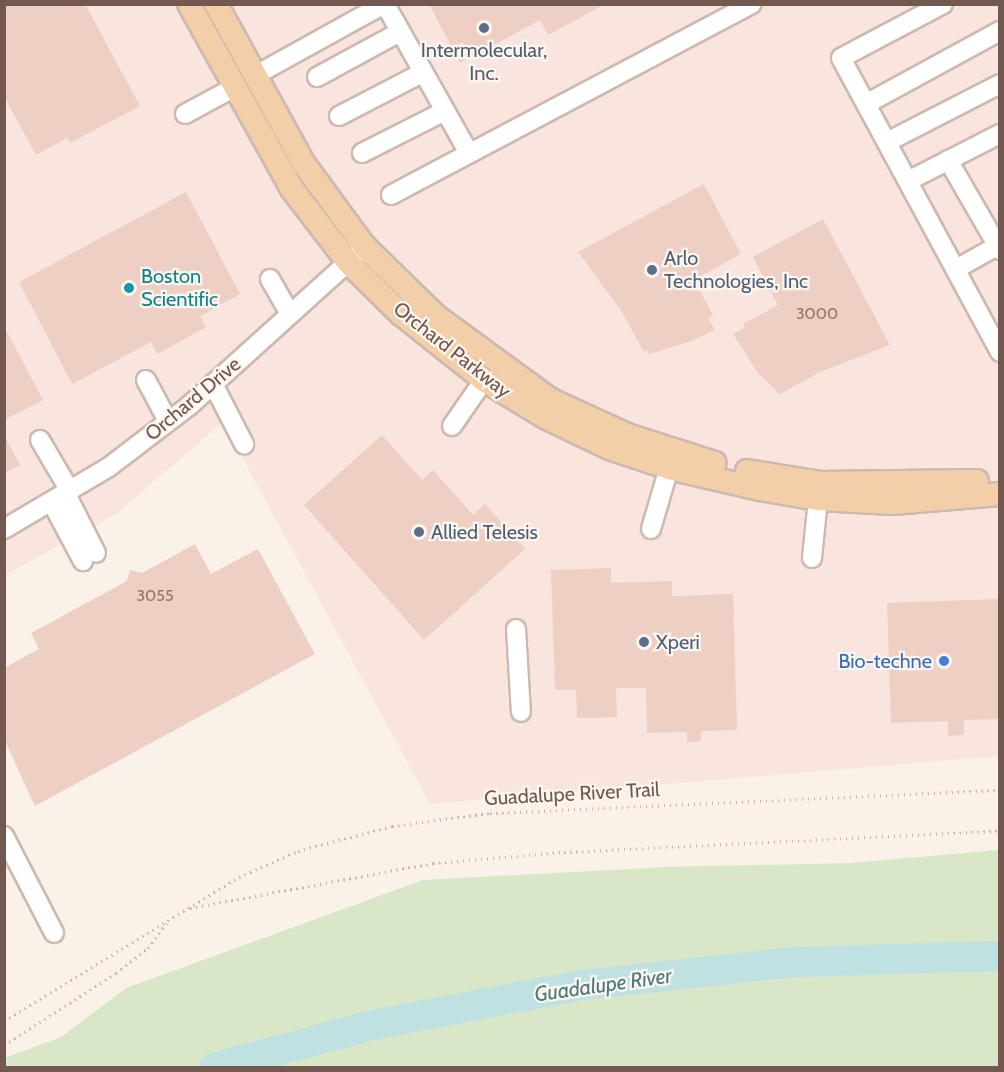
<!DOCTYPE html>
<style>
body{margin:0}
#map{position:relative;width:1004px;height:1072px;overflow:hidden;background:#faf2e9;font-family:Cabin,sans-serif}
div>[style]{position:absolute}
.commercial>*{inset:0;background:#fae4de}
.green>*{inset:0;background:#d8e7c8}
.river>*{height:30px;margin:-15px;padding:0 15px;transform-origin:15px;border-radius:15px;background:#bfe1e2}
.building>*{inset:0;background:#edd0c3}
.path>*{height:3px;margin-top:-1.5px;transform-origin:0;background:repeating-linear-gradient(90deg,#d2b3a6 0 1.5px,transparent 0 6px)}
.roads{filter:drop-shadow(2px 0 #ccb9b0) drop-shadow(-2px 0 #ccb9b0) drop-shadow(0 2px #ccb9b0) drop-shadow(0 -2px #ccb9b0)}
.minor>*{height:18px;margin:-9px;padding:0 9px;transform-origin:9px;border-radius:9px;background:#fff}
.major>*{height:22px;margin:-11px;padding:0 11px;transform-origin:11px;border-radius:11px;background:#f2cfa8}
.dots>*{width:16px;height:16px;translate:-50% -50%;box-sizing:border-box;border:3px solid #fdf6ef;border-radius:50%}
span{translate:-50% -50%;white-space:nowrap;text-align:center;line-height:1.15;-webkit-text-stroke:4.5px #fdf6ef;paint-order:stroke}
.number-label{font-size:16px;color:#92766c}
.number-label span{-webkit-text-stroke-width:0}
.service-label{font-size:20px;color:#4e5e75}
.left{translate:0 -50%;text-align:left}
.culture-label{font-size:20px;color:#0d838f}
.street-label{font-size:20px;color:#73584f}
.shop-label{font-size:20px;color:#366cbe}
.right{translate:-100% -50%;text-align:right}
.water-label{font-size:21px;color:#47797d;font-style:italic}
.frame{position:absolute;inset:0;border:6px solid #73584f;pointer-events:none}
</style>
<div id="map">
<div class="commercial">
<i style="clip-path:polygon(5px 5px,999px 5px,999px 756px,430px 804px,223px 422px,116px 514px,5px 575px)"></i>
</div>
<div class="green">
<i style="clip-path:polygon(999px 850px,999px 1067px,5px 1067px,5px 1058px,61px 1037px,126px 988px,423px 880px,666px 867px,850px 863px)"></i>
</div>
<div class="river">
<i style="left:214px;top:1068px;width:164px;rotate:-15.2deg"></i>
<i style="left:372px;top:1025px;width:214px;rotate:-10.8deg"></i>
<i style="left:582px;top:985px;width:214px;rotate:-6.2deg"></i>
<i style="left:795px;top:962px;width:205px;rotate:-1.7deg"></i>
</div>
<div class="building">
<i style="clip-path:polygon(4px 4px,85px 4px,140px 106px,70px 143px,67px 138px,36px 155px,4px 96px)"></i>
<i style="clip-path:polygon(429px 4px,605px 4px,548px 35px,540px 20px,460px 63px)"></i>
<i style="clip-path:polygon(704px 184px,741px 254px,694px 280px,713px 315px,708px 318px,715px 330px,689px 342px,649px 354px,647px 350px,644px 352px,622px 312px,578px 252px)"></i>
<i style="clip-path:polygon(186px 192px,240px 294px,200px 316px,206px 327px,157px 354px,151px 342px,72px 384px,19px 282px)"></i>
<i style="clip-path:polygon(823px 219px,890px 345px,820px 372px,780px 394px,758px 373px,733px 334px,745px 328px,743px 324px,778px 305px,753px 257px)"></i>
<i style="clip-path:polygon(4px 326px,43px 400px,4px 420px)"></i>
<i style="clip-path:polygon(4px 435px,20px 465px,4px 473px)"></i>
<i style="clip-path:polygon(382px 435px,422px 480px,433px 470px,473px 515px,485px 504px,525px 549px,424px 640px,304px 505px)"></i>
<i style="clip-path:polygon(195px 544px,211px 574px,258px 549px,315px 654px,35px 806px,4px 739px,4px 668px,39px 649px,31px 633px,127px 581px,130px 570px,142px 573px)"></i>
<i style="clip-path:polygon(611px 568px,611px 583px,672px 581px,672px 596px,733px 594px,737px 730px,701px 731px,701px 741px,687px 742px,687px 732px,647px 733px,646px 688px,616px 688px,617px 717px,577px 718px,576px 690px,555px 690px,551px 570px)"></i>
<i style="clip-path:polygon(999px 599px,999px 719px,964px 720px,964px 735px,948px 736px,948px 721px,891px 723px,887px 603px)"></i>
</div>
<div class="path">
<i style="left:190px;top:908px;width:247px;rotate:-10.5deg"></i>
<i style="left:433px;top:863px;width:131px;rotate:-4.8deg"></i>
<i style="left:564px;top:852px;width:437px;rotate:-2.8deg"></i>
<i style="left:4px;top:1021px;width:276px;rotate:-31.5deg"></i>
<i style="left:239px;top:877px;width:64px;rotate:-23.8deg"></i>
<i style="left:298px;top:851px;width:97px;rotate:-14.9deg"></i>
<i style="left:392px;top:826px;width:99px;rotate:-7.6deg"></i>
<i style="left:490px;top:813px;width:511px;rotate:-2.58deg"></i>
<i style="left:4px;top:1045px;width:133px;rotate:-32.7deg"></i>
<i style="left:116px;top:973px;width:41px;rotate:-38deg"></i>
<i style="left:148px;top:948px;width:31px;rotate:-53deg"></i>
</div>
<div class="roads">
<div class="minor">
<i style="left:385px;top:4px;width:171px;rotate:60.6deg"></i>
<i style="left:943px;top:4px;width:115px;rotate:152.1deg"></i>
<i style="left:841px;top:58px;width:334px;rotate:61.6deg"></i>
<i style="left:254px;top:76px;width:149px;rotate:-29deg"></i>
<i style="left:317px;top:77px;width:94px;rotate:-28.5deg"></i>
<i style="left:866px;top:104px;width:153px;rotate:-28.6deg"></i>
<i style="left:185px;top:114px;width:57px;rotate:-28.4deg"></i>
<i style="left:339px;top:116px;width:93px;rotate:-27.4deg"></i>
<i style="left:887px;top:142px;width:127px;rotate:-27.2deg"></i>
<i style="left:362px;top:153px;width:93px;rotate:-26.8deg"></i>
<i style="left:948px;top:160px;width:104px;rotate:60deg"></i>
<i style="left:908px;top:181px;width:103px;rotate:-27.1deg"></i>
<i style="left:391px;top:195px;width:408px;rotate:-27.9deg"></i>
<i style="left:956px;top:269px;width:47px;rotate:-29.3deg"></i>
<i style="left:270px;top:279px;width:40px;rotate:60.3deg"></i>
<i style="left:146px;top:380px;width:47px;rotate:61.8deg"></i>
<i style="left:213px;top:384px;width:68px;rotate:62.7deg"></i>
<i style="left:452px;top:426px;width:56px;rotate:-55.2deg"></i>
<i style="left:40px;top:440px;width:59px;rotate:59.5deg"></i>
<i style="left:66px;top:494px;width:66px;rotate:63deg"></i>
<i style="left:52px;top:503px;width:66px;rotate:61.9deg"></i>
<i style="left:4px;top:529px;width:122px;rotate:-30.6deg"></i>
<i style="left:109px;top:467px;width:102px;rotate:-37.4deg"></i>
<i style="left:190px;top:405px;width:225px;rotate:-42.1deg"></i>
<i style="left:651px;top:529px;width:64px;rotate:-73.6deg"></i>
<i style="left:812px;top:558px;width:59px;rotate:-84.2deg"></i>
<i style="left:516px;top:629px;width:83px;rotate:86.6deg"></i>
<i style="left:4px;top:836px;width:109px;rotate:62.7deg"></i>
</div>
<div class="major">
<i style="left:189px;top:4px;width:212px;rotate:60.9deg"></i>
<i style="left:292px;top:189px;width:92px;rotate:52.5deg"></i>
<i style="left:348px;top:262px;width:74px;rotate:44.5deg"></i>
<i style="left:401px;top:314px;width:106px;rotate:38.5deg"></i>
<i style="left:484px;top:380px;width:71px;rotate:31.2deg"></i>
<i style="left:545px;top:417px;width:71px;rotate:25.8deg"></i>
<i style="left:609px;top:448px;width:63px;rotate:18.4deg"></i>
<i style="left:669px;top:468px;width:92px;rotate:13.1deg"></i>
<i style="left:759px;top:489px;width:60px;rotate:9.6deg"></i>
<i style="left:818px;top:499px;width:75px;rotate:3.1deg"></i>
<i style="left:893px;top:503px;width:107px;rotate:-4.8deg"></i>
<i style="left:216px;top:4px;width:183px;rotate:61.2deg"></i>
<i style="left:304px;top:164px;width:102px;rotate:53.8deg"></i>
<i style="left:364px;top:246px;width:102px;rotate:44.2deg"></i>
<i style="left:437px;top:317px;width:141px;rotate:36.1deg"></i>
<i style="left:551px;top:400px;width:84px;rotate:24.7deg"></i>
<i style="left:627px;top:435px;width:92px;rotate:17.7deg"></i>
<i style="left:747px;top:471px;width:74px;rotate:9.3deg"></i>
<i style="left:820px;top:483px;width:157px;rotate:-0.7deg"></i>
</div>
</div>
<div class="dots">
<i style="left:484px;top:28px;background:#5c6f8a"></i>
<i style="left:652px;top:270px;background:#5c6f8a"></i>
<i style="left:129px;top:288px;background:#0f9aa8"></i>
<i style="left:419px;top:532px;background:#5c6f8a"></i>
<i style="left:644px;top:642px;background:#5c6f8a"></i>
<i style="left:944px;top:661px;background:#3f7fe0"></i>
</div>
<div class="number-label">
<span style="left:817px;top:314px">3000</span>
<span style="left:155px;top:596px">3055</span>
</div>
<div class="service-label">
<span style="left:484px;top:62px">Intermolecular,<br>Inc.</span>
<span class="left" style="left:664px;top:270px">Arlo<br>Technologies, Inc</span>
<span class="left" style="left:431px;top:532px">Allied Telesis</span>
<span class="left" style="left:656px;top:642px">Xperi</span>
</div>
<div class="culture-label">
<span class="left" style="left:141px;top:288px">Boston<br>Scientific</span>
</div>
<div class="street-label">
<span style="left:452px;top:350px;rotate:38deg">Orchard Parkway</span>
<span style="left:193px;top:399px;rotate:-40deg">Orchard Drive</span>
<span style="left:572px;top:794px;rotate:-3deg">Guadalupe River Trail</span>
</div>
<div class="shop-label">
<span class="right" style="left:932px;top:661px">Bio-techne</span>
</div>
<div class="water-label">
<span style="left:603px;top:985px;rotate:-8deg">Guadalupe River</span>
</div>
<div class="frame"></div>
</div>
